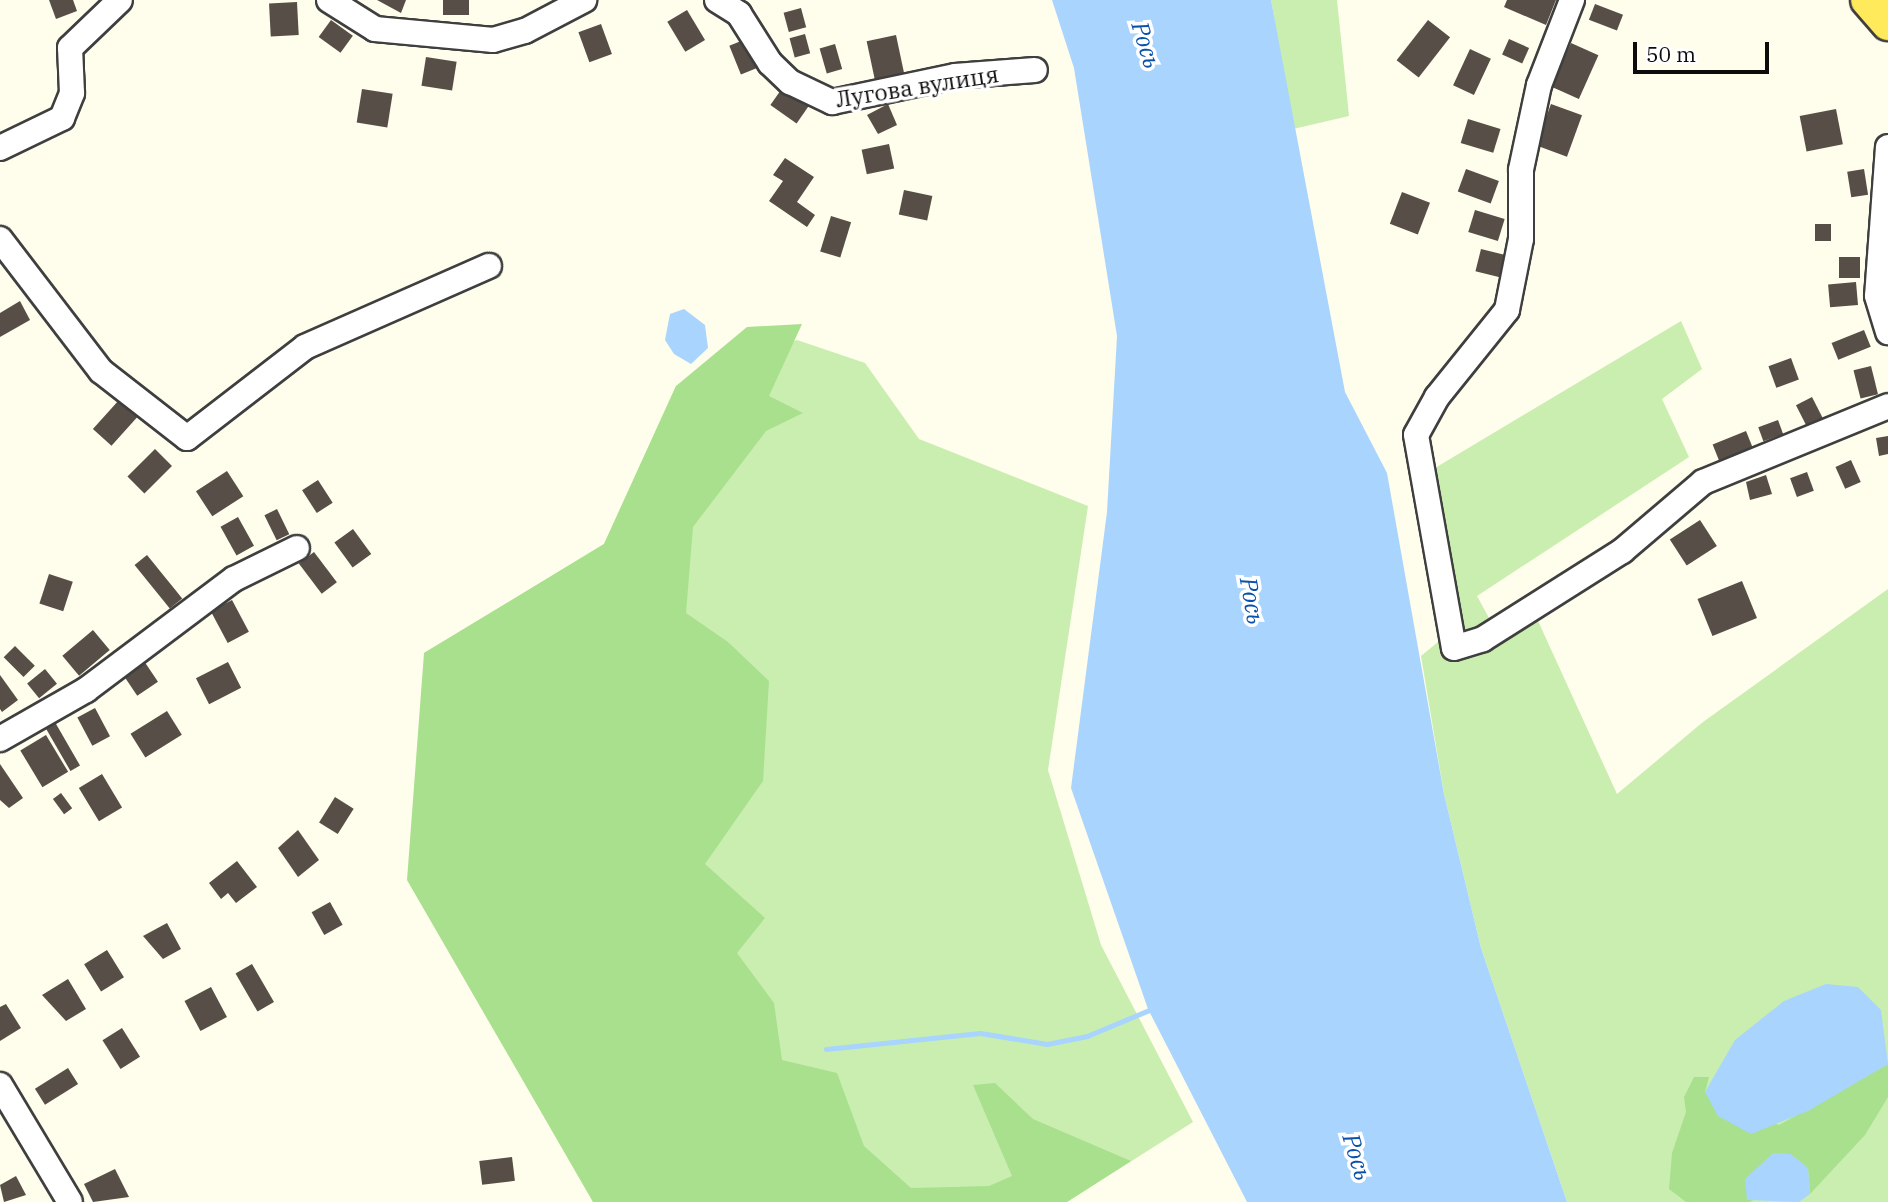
<!DOCTYPE html>
<meta charset="utf-8">
<style>
body{margin:0}
#map{position:relative;width:1888px;height:1202px;overflow:hidden;background:#fffdeb;font-family:"IBM Plex Serif",serif}
div>[style]{position:absolute}
.green>*{inset:0;background:#c9eeb0}
.forest>*{inset:0;background:#a9e08e}
.water>*{inset:0;background:#a9d4fd}
.stream>*{height:5px;margin:-2.5px;padding:0 2.5px;transform-origin:2.5px;border-radius:2.5px;background:#a9d4fd}
.building>*{inset:0;background:#564e47;transform-origin:0 0}
.roads{filter:drop-shadow(2px 0 #3f3f3f) drop-shadow(-2px 0 #3f3f3f) drop-shadow(0 2px #3f3f3f) drop-shadow(0 -2px #3f3f3f)}
.minor>*{height:24px;margin:-12px;padding:0 12px;transform-origin:12px;border-radius:12px;background:#fff}
.major>*{height:32px;margin:-16px;padding:0 16px;transform-origin:16px;border-radius:16px;background:#ffea5b}
span{translate:-50% -50%;white-space:nowrap;text-align:center;line-height:1.15;-webkit-text-stroke:7px #fff;paint-order:stroke}
.street-label{font-size:23px;color:#0c0c0c}
.water-label{font-size:24px;color:#0951aa;font-style:italic}
.scale{position:absolute;left:1633px;top:42px;width:136px;height:32px;box-sizing:border-box;border:4px solid #0c0c0c;border-top:0;padding-left:9px;font-size:21px;line-height:24px;white-space:nowrap;color:#0c0c0c;-webkit-text-stroke:5px #fff;paint-order:stroke}
</style>
<div id="map">
<div class="green">
<i style="clip-path:polygon(1271px 0,1337px 0,1349px 116px,1293px 129px)"></i>
<i style="clip-path:polygon(1681px 321px,1702px 369px,1662px 399px,1689px 457px,1477px 596px,1489px 618px,1528px 599px,1617px 794px,1703px 722px,1888px 589px,1888px 1202px,1567px 1202px,1481px 948px,1444px 794px,1421px 656px,1455px 628px,1435px 468px)"></i>
<i style="clip-path:polygon(797px 340px,865px 363px,919px 439px,1088px 506px,1048px 770px,1101px 945px,1193px 1122px,1067px 1202px,593px 1202px,424px 653px,604px 544px,676px 386px)"></i>
</div>
<div class="forest">
<i style="clip-path:polygon(802px 324px,769px 396px,803px 413px,766px 431px,693px 527px,686px 613px,728px 642px,769px 681px,763px 781px,705px 864px,765px 918px,737px 953px,774px 1003px,782px 1060px,837px 1073px,864px 1146px,911px 1188px,989px 1186px,1012px 1176px,973px 1085px,995px 1083px,1033px 1119px,1131px 1161px,1067px 1202px,593px 1202px,407px 880px,424px 653px,604px 544px,676px 386px,747px 327px)"></i>
<i style="clip-path:polygon(1888px 1064px,1888px 1097px,1865px 1135px,1810px 1194px,1808px 1168px,1750px 1202px,1686px 1202px,1669px 1189px,1672px 1153px,1686px 1112px,1684px 1097px,1694px 1077px,1709px 1077px,1705px 1092px,1779px 1125px)"></i>
</div>
<div class="water">
<i style="clip-path:polygon(1052px 0,1271px 0,1345px 392px,1387px 473px,1444px 794px,1481px 948px,1567px 1202px,1247px 1202px,1148px 1009px,1071px 788px,1107px 512px,1117px 336px,1074px 68px)"></i>
<i style="clip-path:polygon(684px 309px,705px 325px,708px 348px,691px 364px,674px 354px,665px 340px,670px 314px)"></i>
<i style="clip-path:polygon(1826px 984px,1858px 987px,1881px 1010px,1888px 1064px,1808px 1111px,1751px 1134px,1718px 1116px,1705px 1092px,1735px 1040px,1784px 1001px)"></i>
<i style="clip-path:polygon(1773px 1153px,1791px 1154px,1808px 1168px,1810px 1194px,1799px 1202px,1747px 1200px,1745px 1179px)"></i>
</div>
<div class="stream">
<i style="left:826px;top:1049px;width:155px;rotate:-5.9deg"></i>
<i style="left:980px;top:1033px;width:68px;rotate:9.3deg"></i>
<i style="left:1047px;top:1044px;width:41px;rotate:-11.3deg"></i>
<i style="left:1087px;top:1036px;width:73px;rotate:-22.7deg"></i>
</div>
<div class="building">
<i style="clip-path:polygon(49px 0,73px 0,77px 11px,56px 19px)"></i>
<i style="clip-path:polygon(377px 0,406px 0,401px 13px)"></i>
<i style="left:443px;top:0;width:26px;height:15px"></i>
<i style="clip-path:polygon(1507px 0,1556px 0,1546px 25px,1504px 7px)"></i>
<i style="left:297px;top:2px;width:33px;height:28px;rotate:87deg"></i>
<i style="left:1595px;top:4px;width:30px;height:17px;rotate:21deg"></i>
<i style="left:801px;top:8px;width:20px;height:18px;rotate:75deg"></i>
<i style="left:687px;top:10px;width:35px;height:23px;rotate:59deg"></i>
<i style="left:331px;top:20px;width:27px;height:21px;rotate:36deg"></i>
<i style="left:1428px;top:20px;width:28px;height:51px;rotate:38deg"></i>
<i style="left:601px;top:24px;width:32px;height:24px;rotate:70deg"></i>
<i style="left:805px;top:34px;width:20px;height:16px;rotate:75deg"></i>
<i style="left:896px;top:35px;width:40px;height:30px;rotate:78deg"></i>
<i style="left:746px;top:39px;width:31px;height:18px;rotate:68deg"></i>
<i style="left:1509px;top:39px;width:22px;height:17px;rotate:24deg"></i>
<i style="left:1571px;top:43px;width:30px;height:48px;rotate:24deg"></i>
<i style="left:835px;top:44px;width:26px;height:16px;rotate:74deg"></i>
<i style="left:1470px;top:49px;width:23px;height:40px;rotate:25deg"></i>
<i style="left:426px;top:57px;width:31px;height:29px;rotate:9deg"></i>
<i style="left:783px;top:87px;width:32px;height:22px;rotate:35deg"></i>
<i style="left:362px;top:89px;width:31px;height:34px;rotate:9deg"></i>
<i style="clip-path:polygon(888px 104px,897px 125px,878px 134px,867px 115px)"></i>
<i style="left:1551px;top:104px;width:33px;height:44px;rotate:20deg"></i>
<i style="left:1836px;top:109px;width:36px;height:37px;rotate:79deg"></i>
<i style="left:1468px;top:119px;width:34px;height:25px;rotate:17deg"></i>
<i style="left:889px;top:144px;width:25px;height:28px;rotate:78deg"></i>
<i style="clip-path:polygon(785px 158px,814px 177px,797px 202px,815px 215px,807px 227px,769px 201px,783px 181px,773px 175px)"></i>
<i style="left:1466px;top:169px;width:35px;height:24px;rotate:20deg"></i>
<i style="left:1864px;top:169px;width:26px;height:17px;rotate:81deg"></i>
<i style="left:904px;top:190px;width:29px;height:25px;rotate:12deg"></i>
<i style="left:1402px;top:192px;width:30px;height:34px;rotate:21deg"></i>
<i style="left:1475px;top:210px;width:31px;height:23px;rotate:17deg"></i>
<i style="left:831px;top:216px;width:21px;height:37px;rotate:17deg"></i>
<i style="left:1831px;top:224px;width:17px;height:16px;rotate:90deg"></i>
<i style="left:1481px;top:249px;width:25px;height:23px;rotate:14deg"></i>
<i style="left:1839px;top:257px;width:21px;height:21px"></i>
<i style="left:1856px;top:282px;width:23px;height:28px;rotate:85deg"></i>
<i style="clip-path:polygon(20px 301px,30px 320px,0 337px,0 313px)"></i>
<i style="left:1864px;top:330px;width:18px;height:35px;rotate:68deg"></i>
<i style="left:1791px;top:358px;width:23px;height:24px;rotate:70deg"></i>
<i style="left:1871px;top:366px;width:29px;height:18px;rotate:76deg"></i>
<i style="left:1812px;top:397px;width:27px;height:18px;rotate:63deg"></i>
<i style="left:119px;top:400px;width:25px;height:39px;rotate:42deg"></i>
<i style="left:1778px;top:420px;width:15px;height:21px;rotate:70deg"></i>
<i style="left:1746px;top:431px;width:22px;height:36px;rotate:68deg"></i>
<i style="clip-path:polygon(1888px 436px,1888px 454px,1879px 456px,1876px 438px)"></i>
<i style="left:155px;top:449px;width:24px;height:39px;rotate:45deg"></i>
<i style="left:1851px;top:460px;width:24px;height:17px;rotate:66deg"></i>
<i style="left:227px;top:471px;width:30px;height:37px;rotate:57deg"></i>
<i style="left:1807px;top:472px;width:20px;height:18px;rotate:70deg"></i>
<i style="clip-path:polygon(1766px 475px,1772px 494px,1750px 500px,1746px 482px)"></i>
<i style="left:318px;top:480px;width:27px;height:19px;rotate:57deg"></i>
<i style="left:277px;top:509px;width:28px;height:14px;rotate:64deg"></i>
<i style="left:238px;top:517px;width:33px;height:20px;rotate:61deg"></i>
<i style="left:1700px;top:520px;width:31px;height:36px;rotate:57deg"></i>
<i style="left:353px;top:529px;width:31px;height:23px;rotate:54deg"></i>
<i style="left:314px;top:552px;width:38px;height:19px;rotate:53deg"></i>
<i style="left:147px;top:555px;width:56px;height:16px;rotate:51deg"></i>
<i style="left:49px;top:574px;width:25px;height:31px;rotate:18deg"></i>
<i style="left:1742px;top:581px;width:40px;height:48px;rotate:68deg"></i>
<i style="left:232px;top:600px;width:36px;height:24px;rotate:62deg"></i>
<i style="left:93px;top:630px;width:26px;height:40px;rotate:50deg"></i>
<i style="left:15px;top:646px;width:28px;height:16px;rotate:45deg"></i>
<i style="left:144px;top:661px;width:25px;height:25px;rotate:56deg"></i>
<i style="left:228px;top:662px;width:29px;height:36px;rotate:63deg"></i>
<i style="left:45px;top:669px;width:19px;height:23px;rotate:51deg"></i>
<i style="clip-path:polygon(0 675px,18px 700px,2px 712px,0 709px)"></i>
<i style="left:95px;top:708px;width:32px;height:20px;rotate:62deg"></i>
<i style="left:167px;top:711px;width:28px;height:43px;rotate:58deg"></i>
<i style="left:52px;top:717px;width:56px;height:11px;rotate:60deg"></i>
<i style="left:46px;top:735px;width:43px;height:30px;rotate:59deg"></i>
<i style="clip-path:polygon(0 764px,23px 798px,9px 808px,0 800px)"></i>
<i style="left:102px;top:774px;width:39px;height:27px;rotate:59deg"></i>
<i style="left:61px;top:793px;width:19px;height:10px;rotate:54deg"></i>
<i style="left:335px;top:797px;width:22px;height:30px;rotate:32deg"></i>
<i style="clip-path:polygon(298px 830px,319px 860px,298px 877px,278px 848px)"></i>
<i style="clip-path:polygon(237px 861px,257px 887px,236px 903px,228px 893px,221px 899px,209px 883px)"></i>
<i style="left:330px;top:902px;width:26px;height:21px;rotate:61deg"></i>
<i style="clip-path:polygon(167px 923px,181px 949px,163px 959px,143px 936px)"></i>
<i style="left:107px;top:950px;width:32px;height:27px;rotate:58deg"></i>
<i style="left:252px;top:964px;width:44px;height:19px;rotate:60deg"></i>
<i style="clip-path:polygon(68px 979px,86px 1009px,66px 1021px,42px 995px)"></i>
<i style="left:211px;top:987px;width:34px;height:30px;rotate:62deg"></i>
<i style="clip-path:polygon(6px 1004px,21px 1028px,0 1041px,0 1007px)"></i>
<i style="left:122px;top:1028px;width:34px;height:23px;rotate:58deg"></i>
<i style="left:68px;top:1068px;width:19px;height:39px;rotate:58deg"></i>
<i style="left:512px;top:1157px;width:24px;height:33px;rotate:83deg"></i>
<i style="clip-path:polygon(115px 1169px,129px 1197px,93px 1202px,84px 1184px)"></i>
<i style="clip-path:polygon(16px 1176px,26px 1195px,4px 1202px,0 1185px)"></i>
</div>
<div class="roads">
<div class="minor">
<i style="left:329px;top:0;width:54px;rotate:32.2deg"></i>
<i style="left:375px;top:29px;width:119px;rotate:5.3deg"></i>
<i style="left:493px;top:40px;width:33px;rotate:-16deg"></i>
<i style="left:525px;top:31px;width:67px;rotate:-27.7deg"></i>
<i style="left:717px;top:0;width:26px;rotate:32deg"></i>
<i style="left:739px;top:14px;width:58px;rotate:57.7deg"></i>
<i style="left:770px;top:63px;width:28px;rotate:44deg"></i>
<i style="left:790px;top:82px;width:47px;rotate:25.5deg"></i>
<i style="left:832px;top:102px;width:126px;rotate:-11.9deg"></i>
<i style="left:955px;top:76px;width:80px;rotate:-4.3deg"></i>
<i style="left:1572px;top:0;width:91px;rotate:111.2deg"></i>
<i style="left:1539px;top:85px;width:87px;rotate:102deg"></i>
<i style="left:1521px;top:170px;width:69px;rotate:90deg"></i>
<i style="left:1521px;top:239px;width:72px;rotate:101.2deg"></i>
<i style="left:1507px;top:310px;width:112px;rotate:128.8deg"></i>
<i style="left:1437px;top:397px;width:43px;rotate:118.9deg"></i>
<i style="left:1416px;top:435px;width:216px;rotate:79.9deg"></i>
<i style="left:1454px;top:648px;width:30px;rotate:-17deg"></i>
<i style="left:1483px;top:639px;width:165px;rotate:-32.3deg"></i>
<i style="left:1622px;top:551px;width:106px;rotate:-40.4deg"></i>
<i style="left:1703px;top:482px;width:200px;rotate:-22.3deg"></i>
<i style="left:1888px;top:147px;width:149px;rotate:94.2deg"></i>
<i style="left:1877px;top:296px;width:38px;rotate:73deg"></i>
<i style="left:0;top:148px;width:69px;rotate:-25.8deg"></i>
<i style="left:62px;top:118px;width:27px;rotate:-68deg"></i>
<i style="left:72px;top:93px;width:45px;rotate:-92.5deg"></i>
<i style="left:70px;top:48px;width:69px;rotate:-43.8deg"></i>
<i style="left:0;top:239px;width:166px;rotate:52.6deg"></i>
<i style="left:101px;top:371px;width:109px;rotate:37.9deg"></i>
<i style="left:187px;top:438px;width:149px;rotate:-37.6deg"></i>
<i style="left:305px;top:347px;width:201px;rotate:-23.8deg"></i>
<i style="left:0;top:739px;width:99px;rotate:-29.7deg"></i>
<i style="left:86px;top:690px;width:185px;rotate:-36.9deg"></i>
<i style="left:234px;top:579px;width:70px;rotate:-26.2deg"></i>
<i style="left:0;top:1085px;width:136px;rotate:59.1deg"></i>
</div>
<div class="major">
<i style="left:1867px;top:0;width:32px;rotate:49deg"></i>
</div>
</div>
<div class="street-label">
<span style="left:917px;top:86px;rotate:-9deg">Лугова вулиця</span>
</div>
<div class="water-label">
<span style="left:1146px;top:45px;rotate:73deg">Рось</span>
<span style="left:1252px;top:601px;rotate:80deg">Рось</span>
<span style="left:1357px;top:1157px;rotate:73deg">Рось</span>
</div>
<div class="scale">50 m</div>
</div>
